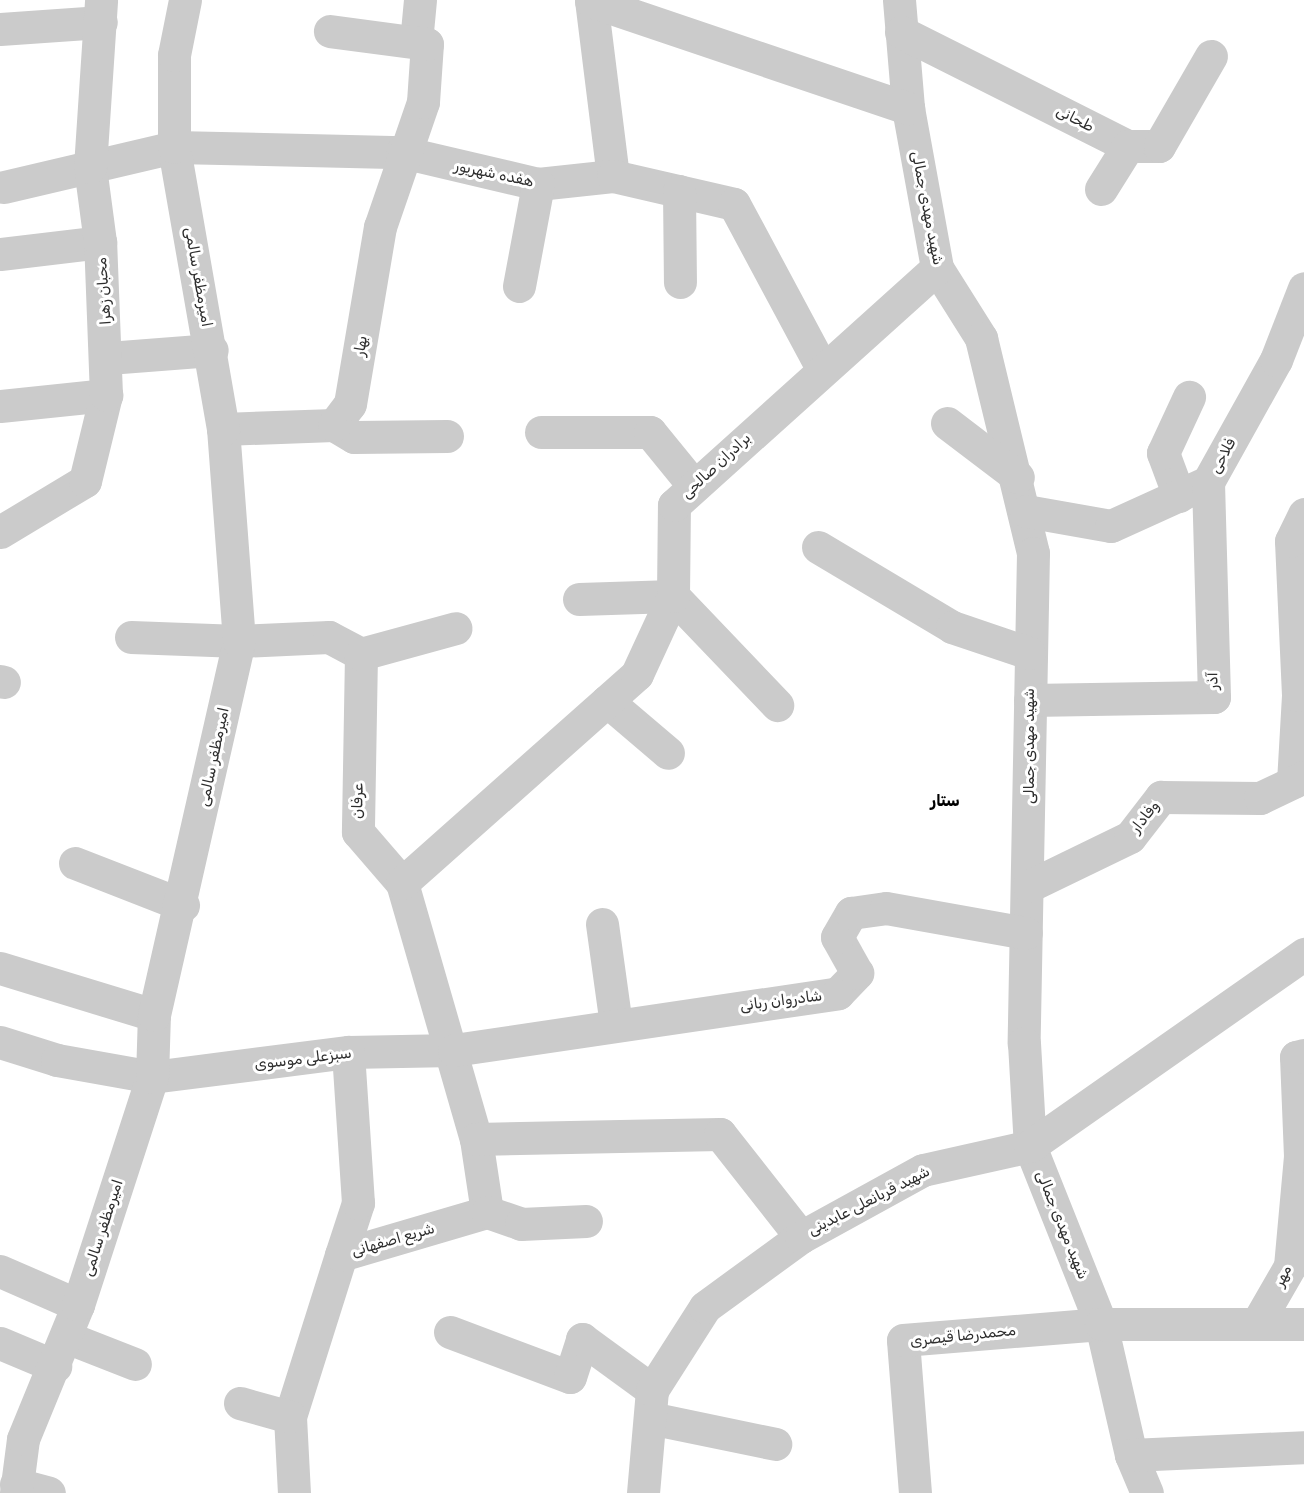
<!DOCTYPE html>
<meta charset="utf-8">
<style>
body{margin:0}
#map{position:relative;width:1304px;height:1493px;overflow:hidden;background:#fff;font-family:Rubik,Cairo,sans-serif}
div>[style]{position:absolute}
.minor>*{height:33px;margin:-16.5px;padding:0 16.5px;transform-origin:16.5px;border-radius:16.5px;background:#cbcbcb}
span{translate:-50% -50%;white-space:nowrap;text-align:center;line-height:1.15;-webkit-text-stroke:6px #fff;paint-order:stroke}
.street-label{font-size:15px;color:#2e2e2e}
.neighbourhood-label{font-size:16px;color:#000;font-weight:700}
</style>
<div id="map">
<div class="minor">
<i style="left:591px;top:0;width:177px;rotate:82.9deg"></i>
<i style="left:899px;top:0;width:108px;rotate:85.2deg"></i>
<i style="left:908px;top:108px;width:163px;rotate:79.7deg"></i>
<i style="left:937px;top:268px;width:83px;rotate:57.8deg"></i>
<i style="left:981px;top:338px;width:221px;rotate:76.4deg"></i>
<i style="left:1033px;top:553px;width:490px;rotate:91.1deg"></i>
<i style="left:1024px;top:1043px;width:103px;rotate:86.7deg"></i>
<i style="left:1030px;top:1146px;width:192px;rotate:68.3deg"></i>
<i style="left:1101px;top:1324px;width:134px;rotate:77.1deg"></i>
<i style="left:1131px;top:1455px;width:41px;rotate:67.2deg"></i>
<i style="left:591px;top:1px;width:335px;rotate:18.7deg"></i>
<i style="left:0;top:29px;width:101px;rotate:-4deg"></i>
<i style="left:901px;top:32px;width:254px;rotate:26.7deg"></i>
<i style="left:1128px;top:146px;width:31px"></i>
<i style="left:1159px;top:146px;width:104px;rotate:-60deg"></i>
<i style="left:416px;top:42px;width:42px;rotate:-84.6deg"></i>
<i style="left:4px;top:187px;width:175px;rotate:-13.2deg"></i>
<i style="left:174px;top:147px;width:228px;rotate:1.3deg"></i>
<i style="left:402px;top:152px;width:140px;rotate:13.2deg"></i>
<i style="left:538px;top:184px;width:75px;rotate:-6.1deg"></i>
<i style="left:613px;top:176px;width:124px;rotate:13deg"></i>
<i style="left:734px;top:204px;width:186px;rotate:61.8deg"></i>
<i style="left:1101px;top:189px;width:51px;rotate:-57.9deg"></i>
<i style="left:679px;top:191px;width:91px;rotate:89.4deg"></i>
<i style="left:0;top:254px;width:101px;rotate:-6.8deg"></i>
<i style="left:519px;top:286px;width:104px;rotate:-79.4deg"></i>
<i style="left:108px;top:358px;width:104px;rotate:-4.4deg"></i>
<i style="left:0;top:406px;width:107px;rotate:-5.9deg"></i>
<i style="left:947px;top:423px;width:89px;rotate:37.3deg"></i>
<i style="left:334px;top:425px;width:23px;rotate:31deg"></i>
<i style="left:354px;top:437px;width:93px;rotate:-0.6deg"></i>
<i style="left:223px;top:429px;width:111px;rotate:-2.1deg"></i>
<i style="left:334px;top:425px;width:26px;rotate:-53deg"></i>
<i style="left:350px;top:404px;width:180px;rotate:-80.4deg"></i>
<i style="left:380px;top:227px;width:132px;rotate:-71deg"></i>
<i style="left:423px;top:102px;width:58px;rotate:-86.1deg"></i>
<i style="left:427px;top:44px;width:98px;rotate:-172.4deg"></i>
<i style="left:541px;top:432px;width:109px"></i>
<i style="left:650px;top:432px;width:70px;rotate:50.8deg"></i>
<i style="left:1179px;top:496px;width:46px;rotate:-110.4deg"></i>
<i style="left:1163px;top:453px;width:62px;rotate:-65.1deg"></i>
<i style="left:1026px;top:511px;width:86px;rotate:10deg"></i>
<i style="left:1111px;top:526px;width:107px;rotate:-24.4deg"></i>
<i style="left:1208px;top:482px;width:140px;rotate:-60.9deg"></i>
<i style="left:1276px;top:360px;width:77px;rotate:-68.7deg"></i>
<i style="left:0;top:532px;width:99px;rotate:-31deg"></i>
<i style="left:85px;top:481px;width:89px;rotate:-76.3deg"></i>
<i style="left:106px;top:395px;width:153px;rotate:-92.2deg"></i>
<i style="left:100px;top:242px;width:76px;rotate:-97.6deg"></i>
<i style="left:90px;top:167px;width:167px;rotate:-86.2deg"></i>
<i style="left:818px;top:547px;width:156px;rotate:30.8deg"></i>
<i style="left:952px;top:627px;width:81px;rotate:18.7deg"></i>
<i style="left:579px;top:599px;width:94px;rotate:-1.8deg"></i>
<i style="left:673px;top:596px;width:151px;rotate:46.3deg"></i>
<i style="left:131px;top:637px;width:108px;rotate:2.1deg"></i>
<i style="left:239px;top:641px;width:90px;rotate:-2.5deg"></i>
<i style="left:329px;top:637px;width:36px;rotate:28deg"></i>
<i style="left:361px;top:654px;width:178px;rotate:91deg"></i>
<i style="left:358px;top:832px;width:67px;rotate:49.2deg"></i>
<i style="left:402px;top:883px;width:266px;rotate:73.9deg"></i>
<i style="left:476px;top:1139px;width:74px;rotate:81.4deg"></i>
<i style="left:487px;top:1212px;width:152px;rotate:163.6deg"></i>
<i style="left:341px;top:1255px;width:170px;rotate:107.5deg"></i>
<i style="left:290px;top:1417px;width:76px;rotate:87deg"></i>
<i style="left:361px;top:654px;width:98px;rotate:-15.3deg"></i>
<i style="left:0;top:681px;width:4px;rotate:14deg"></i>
<i style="left:1030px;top:700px;width:184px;rotate:-0.9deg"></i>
<i style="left:1214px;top:697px;width:215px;rotate:-91.6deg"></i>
<i style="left:607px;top:701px;width:80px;rotate:40.4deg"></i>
<i style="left:1293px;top:782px;width:87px;rotate:-86.7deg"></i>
<i style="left:1298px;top:695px;width:154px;rotate:-92.6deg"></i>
<i style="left:1291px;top:541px;width:30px;rotate:-64deg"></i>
<i style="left:75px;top:863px;width:116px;rotate:21.3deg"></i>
<i style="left:402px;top:883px;width:314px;rotate:-41.6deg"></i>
<i style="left:637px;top:674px;width:86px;rotate:-65.2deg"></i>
<i style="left:673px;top:596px;width:91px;rotate:-89.4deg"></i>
<i style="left:674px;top:505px;width:354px;rotate:-42deg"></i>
<i style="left:1029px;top:886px;width:112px;rotate:-25.9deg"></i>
<i style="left:1130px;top:837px;width:51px;rotate:-52.2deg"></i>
<i style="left:1161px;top:797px;width:99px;rotate:0.6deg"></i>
<i style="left:1260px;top:798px;width:49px;rotate:-25.5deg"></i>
<i style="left:602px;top:924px;width:102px;rotate:82.1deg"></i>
<i style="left:0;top:968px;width:161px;rotate:17deg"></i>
<i style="left:0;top:1042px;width:60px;rotate:17.5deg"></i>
<i style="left:57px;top:1060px;width:97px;rotate:10.1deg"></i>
<i style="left:152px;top:1077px;width:198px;rotate:-7.3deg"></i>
<i style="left:348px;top:1052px;width:106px;rotate:-1.1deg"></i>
<i style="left:454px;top:1050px;width:388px;rotate:-8.4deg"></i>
<i style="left:838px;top:993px;width:28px;rotate:-46deg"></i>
<i style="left:857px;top:973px;width:41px;rotate:-119.1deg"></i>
<i style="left:837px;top:937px;width:28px;rotate:-60deg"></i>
<i style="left:851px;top:913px;width:35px;rotate:-8deg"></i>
<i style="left:886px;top:908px;width:142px;rotate:10.1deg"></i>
<i style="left:476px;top:1139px;width:244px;rotate:-1.2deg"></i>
<i style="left:720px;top:1134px;width:131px;rotate:51.8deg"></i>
<i style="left:487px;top:1212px;width:36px;rotate:19deg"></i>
<i style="left:521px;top:1224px;width:65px;rotate:-2.6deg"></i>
<i style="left:341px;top:1255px;width:55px;rotate:-71.9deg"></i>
<i style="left:358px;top:1203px;width:151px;rotate:-93.8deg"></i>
<i style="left:0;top:1271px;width:85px;rotate:23.6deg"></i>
<i style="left:1259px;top:1320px;width:62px;rotate:-60.1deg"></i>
<i style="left:1290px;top:1266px;width:110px;rotate:-84.8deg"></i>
<i style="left:1300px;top:1156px;width:99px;rotate:-92.3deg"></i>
<i style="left:1296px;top:1057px;width:8px;rotate:-14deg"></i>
<i style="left:450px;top:1332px;width:128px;rotate:20.6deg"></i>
<i style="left:570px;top:1377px;width:40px;rotate:-72deg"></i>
<i style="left:582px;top:1339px;width:87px;rotate:36.1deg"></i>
<i style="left:66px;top:1337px;width:74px;rotate:21.4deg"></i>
<i style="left:0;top:1343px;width:60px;rotate:22.7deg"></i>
<i style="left:240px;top:1403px;width:52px;rotate:15.6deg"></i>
<i style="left:650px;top:1418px;width:128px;rotate:11.7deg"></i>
<i style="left:1131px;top:1455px;width:173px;rotate:-2.6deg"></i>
<i style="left:16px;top:1484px;width:34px;rotate:15deg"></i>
<i style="left:16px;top:1493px;width:54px;rotate:-82.6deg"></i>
<i style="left:23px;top:1439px;width:145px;rotate:-67.7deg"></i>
<i style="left:78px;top:1305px;width:240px;rotate:-72deg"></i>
<i style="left:152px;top:1077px;width:62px;rotate:-88.2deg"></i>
<i style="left:154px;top:1015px;width:384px;rotate:-77.2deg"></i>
<i style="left:239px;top:641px;width:213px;rotate:-94.3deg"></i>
<i style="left:223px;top:429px;width:286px;rotate:-99.9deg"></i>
<i style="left:174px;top:147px;width:92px;rotate:-90deg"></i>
<i style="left:174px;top:55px;width:56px;rotate:-78.7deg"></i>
<i style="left:643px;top:1493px;width:103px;rotate:-85deg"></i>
<i style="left:652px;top:1390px;width:98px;rotate:-57.4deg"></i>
<i style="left:705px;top:1307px;width:119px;rotate:-36.1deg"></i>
<i style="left:801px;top:1237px;width:139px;rotate:-28.8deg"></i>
<i style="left:923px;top:1170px;width:110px;rotate:-12.6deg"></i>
<i style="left:1030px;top:1146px;width:335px;rotate:-35deg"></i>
<i style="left:915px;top:1493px;width:153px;rotate:-94.5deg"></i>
<i style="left:903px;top:1340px;width:199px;rotate:-4.6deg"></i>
<i style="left:1101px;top:1324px;width:203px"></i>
</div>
<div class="street-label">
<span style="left:1075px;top:119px;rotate:27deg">طحانی</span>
<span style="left:494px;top:174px;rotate:12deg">هفده شهریور</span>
<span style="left:927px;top:208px;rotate:79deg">شهید مهدی جمالی</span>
<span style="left:198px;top:277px;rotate:80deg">امیرمظفر سالمی</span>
<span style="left:104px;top:291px;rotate:-94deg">محبان زهرا</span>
<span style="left:361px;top:346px;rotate:-81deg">بهار</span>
<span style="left:1223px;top:456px;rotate:-61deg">فلاحی</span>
<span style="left:716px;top:466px;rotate:-43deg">برادران صالحی</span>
<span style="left:1213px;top:681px;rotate:-91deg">آذر</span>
<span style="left:1030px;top:746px;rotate:-90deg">شهید مهدی جمالی</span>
<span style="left:214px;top:757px;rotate:-78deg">امیرمظفر سالمی</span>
<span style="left:358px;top:801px;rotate:-89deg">عرفان</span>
<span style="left:1145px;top:817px;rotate:-52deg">وفادار</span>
<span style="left:781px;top:1001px;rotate:-7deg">شادروان ربانی</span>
<span style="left:303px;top:1059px;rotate:-7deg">سبزعلی موسوی</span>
<span style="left:869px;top:1201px;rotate:-27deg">شهید قربانعلی عابدینی</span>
<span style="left:1062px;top:1225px;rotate:68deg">شهید مهدی جمالی</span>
<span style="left:103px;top:1228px;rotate:-72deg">امیرمظفر سالمی</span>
<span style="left:393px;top:1240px;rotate:-16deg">شریع اصفهانی</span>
<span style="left:1283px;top:1276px;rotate:-64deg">مهر</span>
<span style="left:963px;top:1336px;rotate:-6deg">محمدرضا قیصری</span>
</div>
<div class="neighbourhood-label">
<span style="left:945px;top:801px">ستار</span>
</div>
</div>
